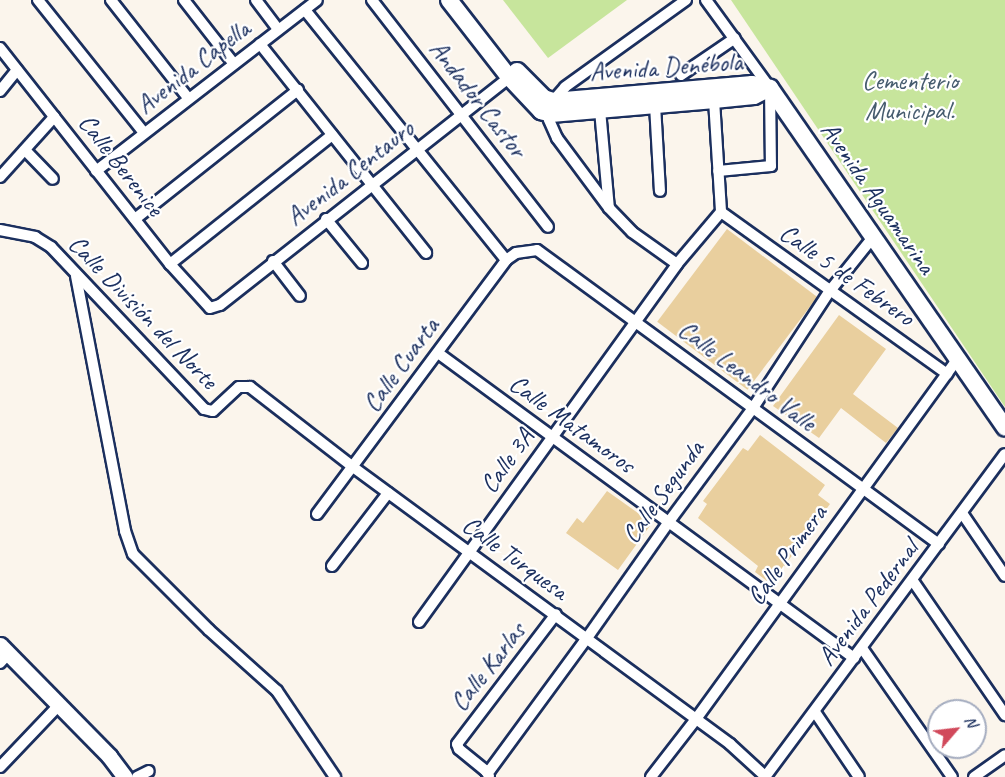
<!DOCTYPE html>
<meta charset="utf-8">
<style>
body{margin:0}
#map{position:relative;width:1005px;height:777px;overflow:hidden;background:#fbf5ec;font-family:Caveat,sans-serif}
div>[style]{position:absolute}
.green>*{inset:0;background:#c7e59c}
.building>*{inset:0;background:#e9cf9e;transform-origin:0 0}
.roads{filter:drop-shadow(2px 0 #1b2f5e) drop-shadow(-2px 0 #1b2f5e) drop-shadow(0 2px #1b2f5e) drop-shadow(0 -2px #1b2f5e)}
.minor>*{height:10px;margin:-5px;padding:0 5px;transform-origin:5px;border-radius:5px;background:#fff}
.secondary>*{height:15px;margin:-7.5px;padding:0 7.5px;transform-origin:7.5px;border-radius:7.5px;background:#fff}
.primary>*{height:16px;margin:-8px;padding:0 8px;transform-origin:8px;border-radius:8px;background:#fff}
span{translate:-50% -50%;white-space:nowrap;text-align:center;line-height:1.15;-webkit-text-stroke:4.5px #fff;paint-order:stroke}
.street-label{font-size:26px;color:#1b2f5e}
.park-label{font-size:26px;color:#465c6e}
.north{position:absolute;left:927px;top:699px;width:60px;height:60px;box-sizing:border-box;background:#fff;border:2px solid #a4acbf;border-radius:50%;rotate:62deg;font-size:16px;font-weight:700;line-height:24px;text-align:center;color:#1b2f5e}
.north::after{content:'';display:block;margin:auto;width:21px;height:27px;background:#d1495b;clip-path:polygon(50% 0,100% 100%,50% 72%,0 100%)}
</style>
<div id="map">
<div class="green">
<i style="clip-path:polygon(503px 0,627px 0,548px 58px)"></i>
<i style="clip-path:polygon(731px 0,1005px 0,1005px 407px)"></i>
</div>
<div class="building">
<i style="left:727px;top:229px;width:113px;height:116px;rotate:37deg"></i>
<i style="clip-path:polygon(839px 315px,886px 349px,853px 394px,898px 428px,886px 443px,841px 408px,819px 438px,773px 406px)"></i>
<i style="clip-path:polygon(760px 435px,825px 485px,818px 495px,830px 504px,771px 584px,755px 572px,758px 566px,698px 518px,707px 504px,703px 501px,743px 448px,748px 451px)"></i>
<i style="clip-path:polygon(607px 491px,652px 523px,618px 570px,566px 533px,577px 518px,583px 523px)"></i>
</div>
<div class="roads">
<div class="minor">
<i style="left:38px;top:0;width:170px;rotate:51.4deg"></i>
<i style="left:111px;top:0;width:125px;rotate:51.8deg"></i>
<i style="left:184px;top:0;width:81px;rotate:52deg"></i>
<i style="left:256px;top:0;width:36px;rotate:53deg"></i>
<i style="left:372px;top:0;width:287px;rotate:52.2deg"></i>
<i style="left:706px;top:0;width:109px;rotate:54deg"></i>
<i style="left:770px;top:88px;width:78px;rotate:89.3deg"></i>
<i style="left:771px;top:166px;width:53px;rotate:174.6deg"></i>
<i style="left:305px;top:10px;width:321px;rotate:51.2deg"></i>
<i style="left:260px;top:44px;width:267px;rotate:51.5deg"></i>
<i style="left:0;top:48px;width:275px;rotate:51.8deg"></i>
<i style="left:170px;top:264px;width:59px;rotate:47.7deg"></i>
<i style="left:210px;top:308px;width:10px;rotate:-17deg"></i>
<i style="left:220px;top:305px;width:372px;rotate:-38.2deg"></i>
<i style="left:681px;top:75px;width:65px;rotate:-34.4deg"></i>
<i style="left:0;top:91px;width:27px;rotate:-51deg"></i>
<i style="left:714px;top:100px;width:112px;rotate:86.4deg"></i>
<i style="left:553px;top:101px;width:18px;rotate:-49deg"></i>
<i style="left:565px;top:87px;width:149px;rotate:-35.7deg"></i>
<i style="left:655px;top:105px;width:86px;rotate:86.7deg"></i>
<i style="left:600px;top:110px;width:98px;rotate:84.8deg"></i>
<i style="left:551px;top:114px;width:6px;rotate:108deg"></i>
<i style="left:549px;top:120px;width:20px;rotate:66deg"></i>
<i style="left:557px;top:138px;width:87px;rotate:53.4deg"></i>
<i style="left:609px;top:208px;width:33px;rotate:46deg"></i>
<i style="left:632px;top:232px;width:55px;rotate:35.4deg"></i>
<i style="left:25px;top:150px;width:40px;rotate:46deg"></i>
<i style="left:96px;top:171px;width:279px;rotate:-37.7deg"></i>
<i style="left:0;top:177px;width:81px;rotate:-48deg"></i>
<i style="left:721px;top:212px;width:278px;rotate:35.6deg"></i>
<i style="left:135px;top:219px;width:208px;rotate:-38.4deg"></i>
<i style="left:326px;top:219px;width:57px;rotate:50.7deg"></i>
<i style="left:0;top:230px;width:36px;rotate:11deg"></i>
<i style="left:35px;top:237px;width:19px;rotate:32deg"></i>
<i style="left:51px;top:247px;width:223px;rotate:46.6deg"></i>
<i style="left:204px;top:409px;width:9px;rotate:13deg"></i>
<i style="left:213px;top:411px;width:35px;rotate:-43deg"></i>
<i style="left:239px;top:387px;width:11px"></i>
<i style="left:250px;top:387px;width:130px;rotate:37.8deg"></i>
<i style="left:353px;top:467px;width:468px;rotate:36.3deg"></i>
<i style="left:730px;top:744px;width:49px;rotate:42.5deg"></i>
<i style="left:273px;top:261px;width:44px;rotate:52.4deg"></i>
<i style="left:170px;top:264px;width:207px;rotate:-38.5deg"></i>
<i style="left:76px;top:276px;width:260px;rotate:79.1deg"></i>
<i style="left:125px;top:531px;width:24px;rotate:71deg"></i>
<i style="left:133px;top:554px;width:107px;rotate:45deg"></i>
<i style="left:209px;top:630px;width:91px;rotate:41.9deg"></i>
<i style="left:277px;top:691px;width:104px;rotate:56deg"></i>
<i style="left:438px;top:353px;width:516px;rotate:36.25deg"></i>
<i style="left:962px;top:513px;width:76px;rotate:55.7deg"></i>
<i style="left:317px;top:514px;width:317px;rotate:-53.3deg"></i>
<i style="left:506px;top:260px;width:12px;rotate:-35deg"></i>
<i style="left:516px;top:253px;width:21px;rotate:-8deg"></i>
<i style="left:537px;top:250px;width:498px;rotate:36.2deg"></i>
<i style="left:332px;top:566px;width:92px;rotate:-52.5deg"></i>
<i style="left:913px;top:581px;width:163px;rotate:55.5deg"></i>
<i style="left:419px;top:622px;width:441px;rotate:-54.2deg"></i>
<i style="left:677px;top:264px;width:68px;rotate:-49.8deg"></i>
<i style="left:862px;top:648px;width:157px;rotate:55.1deg"></i>
<i style="left:0;top:663px;width:13px;rotate:-48deg"></i>
<i style="left:815px;top:712px;width:78px;rotate:55.9deg"></i>
<i style="left:0;top:767px;width:87px;rotate:-46.4deg"></i>
<i style="left:486px;top:771px;width:4px;rotate:-14deg"></i>
<i style="left:490px;top:770px;width:164px;rotate:-53.7deg"></i>
<i style="left:587px;top:638px;width:141px;rotate:-54.8deg"></i>
<i style="left:668px;top:523px;width:143px;rotate:-53.5deg"></i>
<i style="left:753px;top:408px;width:139px;rotate:-56.8deg"></i>
<i style="left:829px;top:292px;width:72px;rotate:-51.2deg"></i>
<i style="left:489px;top:776px;width:6px;rotate:-121deg"></i>
<i style="left:486px;top:771px;width:35px;rotate:-141deg"></i>
<i style="left:459px;top:749px;width:5px;rotate:-112deg"></i>
<i style="left:457px;top:744px;width:163px;rotate:-52.7deg"></i>
<i style="left:137px;top:777px;width:13px;rotate:-27deg"></i>
<i style="left:651px;top:777px;width:73px;rotate:-52.2deg"></i>
<i style="left:696px;top:719px;width:446px;rotate:-54deg"></i>
<i style="left:765px;top:777px;width:402px;rotate:-53.4deg"></i>
<i style="left:974px;top:777px;width:38px;rotate:-35deg"></i>
</div>
<div class="secondary">
<i style="left:0;top:645px;width:156px;rotate:45.5deg"></i>
<i style="left:109px;top:756px;width:26px;rotate:53deg"></i>
</div>
<div class="primary">
<i style="left:449px;top:0;width:98px;rotate:52.1deg"></i>
<i style="left:509px;top:77px;width:47px;rotate:46.7deg"></i>
<i style="left:541px;top:111px;width:10px;rotate:17deg"></i>
<i style="left:551px;top:114px;width:164px;rotate:-4.9deg"></i>
<i style="left:714px;top:100px;width:40px;rotate:-5.7deg"></i>
<i style="left:754px;top:96px;width:18px;rotate:-27deg"></i>
<i style="left:517px;top:71px;width:38px;rotate:45deg"></i>
<i style="left:544px;top:98px;width:9px;rotate:18deg"></i>
<i style="left:553px;top:101px;width:200px;rotate:-4.9deg"></i>
<i style="left:752px;top:84px;width:18px;rotate:13deg"></i>
<i style="left:770px;top:88px;width:413px;rotate:55.3deg"></i>
</div>
</div>
<div class="street-label">
<span style="left:193px;top:67px;rotate:-38deg">Avenida Capella</span>
<span style="left:666px;top:67px;rotate:-4deg">Avenida Denébola</span>
<span style="left:478px;top:99px;rotate:52deg">Andador Castor</span>
<span style="left:121px;top:165px;rotate:52deg">Calle Berenice</span>
<span style="left:350px;top:173px;rotate:-38deg">Avenida Centauro</span>
<span style="left:878px;top:198px;rotate:55deg">Avenida Aguamarina</span>
<span style="left:847px;top:275px;rotate:35deg">Calle 5 de Febrero</span>
<span style="left:143px;top:312px;rotate:46deg">Calle División del Norte</span>
<span style="left:401px;top:365px;rotate:-54deg">Calle Cuarta</span>
<span style="left:747px;top:376px;rotate:37deg">Calle Leandro Valle</span>
<span style="left:572px;top:424px;rotate:36deg">Calle Matamoros</span>
<span style="left:507px;top:461px;rotate:-54deg">Calle 3A</span>
<span style="left:663px;top:492px;rotate:-54deg">Calle Segunda</span>
<span style="left:787px;top:555px;rotate:-54deg">Calle Primera</span>
<span style="left:515px;top:558px;rotate:36deg">Calle Turquesa</span>
<span style="left:868px;top:603px;rotate:-53deg">Avenida Pedernal</span>
<span style="left:488px;top:667px;rotate:-52deg">Calle Karlas</span>
</div>
<div class="park-label">
<span style="left:910px;top:96px">Cementerio<br>Municipal.</span>
</div>
<div class="north">N</div>
</div>
